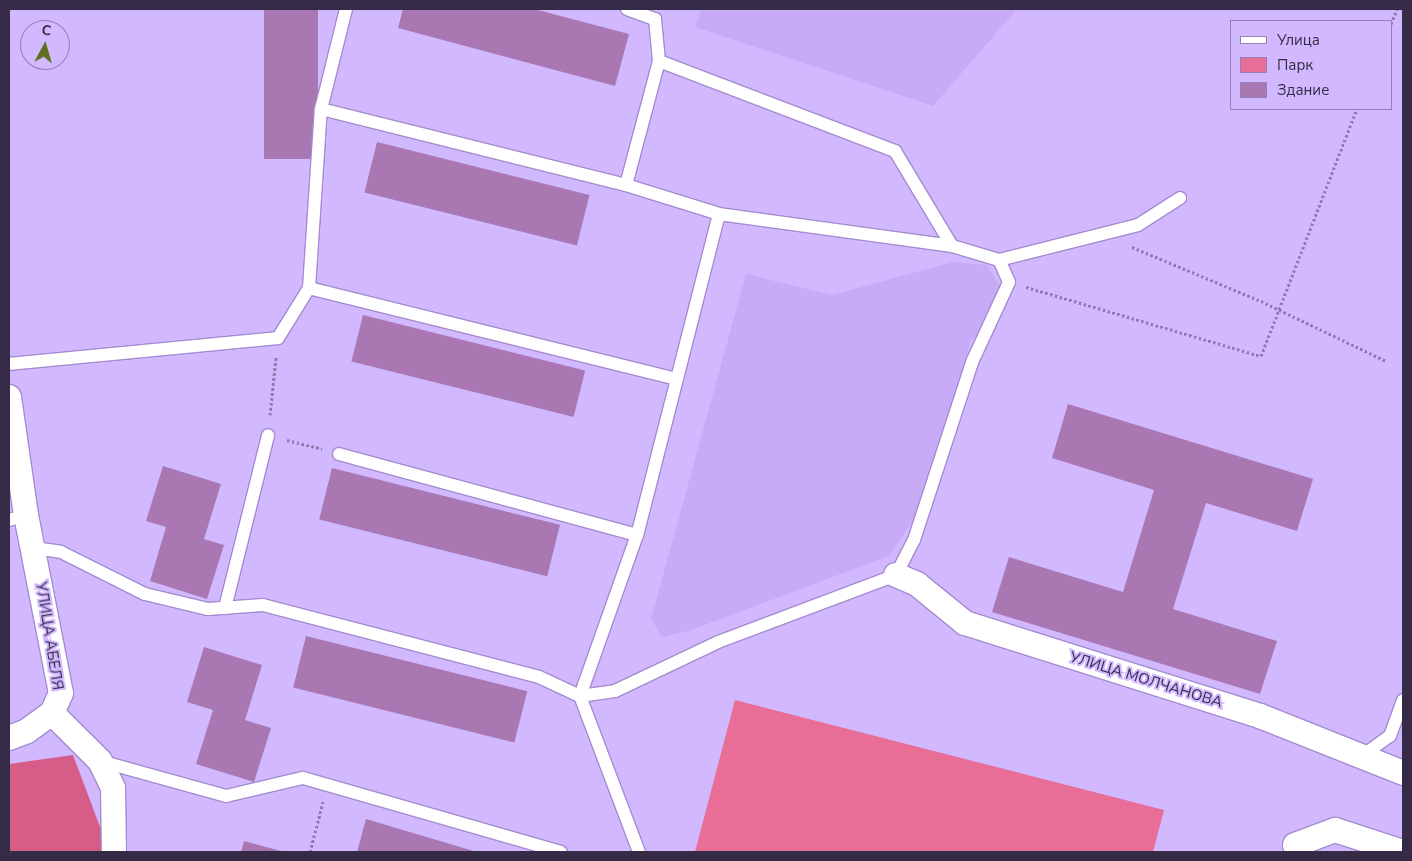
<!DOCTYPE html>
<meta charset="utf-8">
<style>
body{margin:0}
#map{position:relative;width:1412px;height:861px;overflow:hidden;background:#d1b8ff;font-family:"Nunito Sans",sans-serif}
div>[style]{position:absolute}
.built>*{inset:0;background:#c7abf7}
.green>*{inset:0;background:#e86e97}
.forest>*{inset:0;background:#d65d87}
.building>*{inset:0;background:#a978b3;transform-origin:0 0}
.path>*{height:3px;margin-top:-1.5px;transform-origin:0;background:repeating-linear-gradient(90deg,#8d7aae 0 2.5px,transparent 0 5px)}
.roads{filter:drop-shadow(1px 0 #a48bcf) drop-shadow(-1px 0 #a48bcf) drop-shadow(0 1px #a48bcf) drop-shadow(0 -1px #a48bcf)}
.service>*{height:12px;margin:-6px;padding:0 6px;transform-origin:6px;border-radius:6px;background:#fff}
.minor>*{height:24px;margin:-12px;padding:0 12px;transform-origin:12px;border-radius:12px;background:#fff}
span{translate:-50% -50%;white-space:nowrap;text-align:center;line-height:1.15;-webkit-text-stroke:4px #d1b8ff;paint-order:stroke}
.street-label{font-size:15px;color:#362b47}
.frame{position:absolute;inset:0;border:10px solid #362b47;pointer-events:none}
.legend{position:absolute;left:1230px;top:20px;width:162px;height:90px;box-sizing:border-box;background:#d1b8ff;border:1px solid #9380b5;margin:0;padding:6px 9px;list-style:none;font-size:15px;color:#362b47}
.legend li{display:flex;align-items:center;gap:10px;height:25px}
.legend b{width:25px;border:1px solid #9380b5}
.north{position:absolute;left:20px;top:20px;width:50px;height:50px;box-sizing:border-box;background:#d1b8ff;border:1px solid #9380b5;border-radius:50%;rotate:6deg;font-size:14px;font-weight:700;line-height:20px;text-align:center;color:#362b47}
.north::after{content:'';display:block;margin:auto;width:18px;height:22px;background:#5f711e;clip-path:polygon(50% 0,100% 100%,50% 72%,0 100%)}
</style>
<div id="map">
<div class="built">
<i style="clip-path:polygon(701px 9px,1017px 9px,933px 106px,695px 27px)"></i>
<i style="clip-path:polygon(953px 262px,987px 265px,1007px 297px,970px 343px,922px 508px,889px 556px,691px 630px,662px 637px,651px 619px,746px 274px,832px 295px)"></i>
</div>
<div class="green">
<i style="clip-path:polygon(735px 700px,1164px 810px,1153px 852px,695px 852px)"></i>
</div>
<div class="forest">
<i style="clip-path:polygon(73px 755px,105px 840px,103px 852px,9px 852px,9px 764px)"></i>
</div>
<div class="building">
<i style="left:264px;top:9px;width:54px;height:150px"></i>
<i style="clip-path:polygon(403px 9px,534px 9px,629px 34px,615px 86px,398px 28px)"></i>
<i style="left:377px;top:142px;width:219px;height:52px;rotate:14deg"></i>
<i style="left:363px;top:315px;width:229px;height:48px;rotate:14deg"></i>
<i style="clip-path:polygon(1068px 404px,1313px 479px,1297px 531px,1206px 503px,1173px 609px,1277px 641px,1260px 694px,992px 612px,1009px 557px,1123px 592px,1154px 490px,1052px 458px)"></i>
<i style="clip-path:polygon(163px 466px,221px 484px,204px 539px,224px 545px,207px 599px,150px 581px,166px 527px,146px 521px)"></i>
<i style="left:332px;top:468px;width:235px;height:53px;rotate:14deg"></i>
<i style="left:306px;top:636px;width:228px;height:53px;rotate:14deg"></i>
<i style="clip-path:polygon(204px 647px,262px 665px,245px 720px,271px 728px,254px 782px,196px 764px,213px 710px,187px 702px)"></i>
<i style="clip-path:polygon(366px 819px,477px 852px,357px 852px)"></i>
<i style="clip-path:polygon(244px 841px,285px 852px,241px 852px)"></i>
</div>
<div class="path">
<i style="left:1391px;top:24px;width:16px;rotate:-68deg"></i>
<i style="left:1132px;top:247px;width:140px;rotate:22.7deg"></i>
<i style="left:1261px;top:301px;width:139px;rotate:25.6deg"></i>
<i style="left:1026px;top:287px;width:245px;rotate:16.4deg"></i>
<i style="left:1261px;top:356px;width:265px;rotate:-68.8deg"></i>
<i style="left:270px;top:415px;width:58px;rotate:-84.1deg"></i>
<i style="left:287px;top:440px;width:36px;rotate:14deg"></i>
<i style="left:310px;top:852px;width:52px;rotate:-75.4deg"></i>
</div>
<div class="roads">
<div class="service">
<i style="left:346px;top:9px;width:103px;rotate:104deg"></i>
<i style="left:321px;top:109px;width:314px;rotate:14deg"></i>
<i style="left:626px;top:185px;width:97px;rotate:17.3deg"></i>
<i style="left:719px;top:214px;width:331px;rotate:104.3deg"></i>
<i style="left:637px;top:535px;width:171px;rotate:109.5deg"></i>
<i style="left:580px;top:696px;width:167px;rotate:69.3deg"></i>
<i style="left:627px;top:9px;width:30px;rotate:20deg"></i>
<i style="left:655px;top:19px;width:42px;rotate:84.6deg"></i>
<i style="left:626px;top:185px;width:128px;rotate:-75.1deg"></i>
<i style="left:659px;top:61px;width:253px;rotate:20.9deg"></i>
<i style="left:895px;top:151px;width:111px;rotate:59deg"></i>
<i style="left:999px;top:260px;width:143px;rotate:-14.1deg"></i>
<i style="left:1138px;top:225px;width:50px;rotate:-32.7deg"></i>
<i style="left:309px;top:288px;width:379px;rotate:13.9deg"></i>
<i style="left:9px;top:364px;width:270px;rotate:-5.5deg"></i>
<i style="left:278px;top:338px;width:59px;rotate:-58.2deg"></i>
<i style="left:309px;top:288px;width:179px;rotate:-86.2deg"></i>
<i style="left:339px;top:454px;width:309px;rotate:15.2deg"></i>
<i style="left:9px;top:520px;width:18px;rotate:-16deg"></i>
<i style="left:34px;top:548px;width:27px;rotate:8deg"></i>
<i style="left:61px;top:552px;width:94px;rotate:26.6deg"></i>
<i style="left:145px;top:594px;width:65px;rotate:13.4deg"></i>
<i style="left:208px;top:609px;width:55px;rotate:-4.2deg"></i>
<i style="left:263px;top:605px;width:285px;rotate:14.6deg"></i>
<i style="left:539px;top:677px;width:45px;rotate:24.9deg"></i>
<i style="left:580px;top:696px;width:35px;rotate:-8deg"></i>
<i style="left:615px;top:691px;width:114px;rotate:-25.4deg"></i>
<i style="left:718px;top:642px;width:190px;rotate:-20.6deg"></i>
<i style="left:896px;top:575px;width:39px;rotate:-63deg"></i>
<i style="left:914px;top:540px;width:189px;rotate:-71.9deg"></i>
<i style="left:973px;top:360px;width:86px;rotate:-65.2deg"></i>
<i style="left:1009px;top:282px;width:24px;rotate:-114deg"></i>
<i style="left:999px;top:260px;width:49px;rotate:-163.4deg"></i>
<i style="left:952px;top:246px;width:235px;rotate:-172.2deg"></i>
<i style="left:225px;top:608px;width:178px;rotate:-76deg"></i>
<i style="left:1362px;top:756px;width:34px;rotate:-36deg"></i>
<i style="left:1390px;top:736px;width:38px;rotate:-70deg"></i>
<i style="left:100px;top:761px;width:131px;rotate:15.5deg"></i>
<i style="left:226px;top:796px;width:79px;rotate:-13.2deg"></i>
<i style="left:303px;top:778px;width:268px;rotate:16deg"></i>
</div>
<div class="minor">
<i style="left:9px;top:397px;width:119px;rotate:81.8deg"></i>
<i style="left:26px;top:515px;width:181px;rotate:78.9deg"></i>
<i style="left:61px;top:693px;width:22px;rotate:114deg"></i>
<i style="left:896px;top:575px;width:23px;rotate:23deg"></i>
<i style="left:917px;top:584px;width:62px;rotate:39.1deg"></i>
<i style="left:965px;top:623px;width:309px;rotate:17.5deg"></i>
<i style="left:1260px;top:716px;width:154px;rotate:21.7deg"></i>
<i style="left:52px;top:713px;width:68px;rotate:45deg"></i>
<i style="left:100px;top:761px;width:30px;rotate:64deg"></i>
<i style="left:113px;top:788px;width:64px;rotate:89.1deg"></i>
<i style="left:9px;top:738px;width:19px;rotate:-21deg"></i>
<i style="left:27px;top:731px;width:31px;rotate:-36deg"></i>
<i style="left:1295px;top:845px;width:43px;rotate:-20.6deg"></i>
<i style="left:1335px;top:830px;width:71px;rotate:17.9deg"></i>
</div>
</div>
<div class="street-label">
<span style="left:49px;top:636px;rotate:81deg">УЛИЦА АБЕЛЯ</span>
<span style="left:1146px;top:680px;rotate:17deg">УЛИЦА МОЛЧАНОВА</span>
</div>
<div class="frame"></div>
<ul class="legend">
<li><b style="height:6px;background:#fff"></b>Улица</li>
<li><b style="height:14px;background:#e86e97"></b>Парк</li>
<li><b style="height:14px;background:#a978b3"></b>Здание</li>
</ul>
<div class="north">С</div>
</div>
